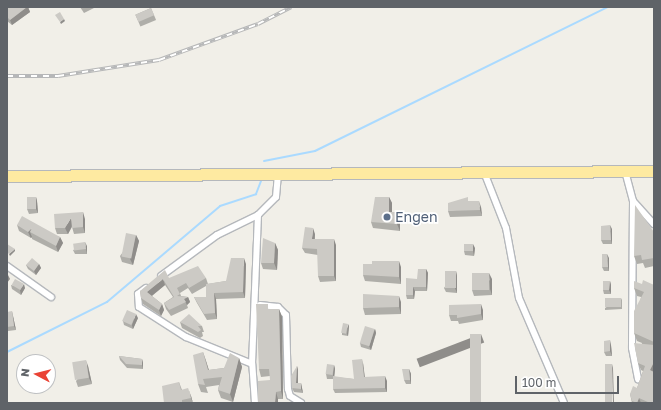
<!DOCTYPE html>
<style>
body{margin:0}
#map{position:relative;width:661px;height:410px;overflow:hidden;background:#f1efe8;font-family:"Golos Text",sans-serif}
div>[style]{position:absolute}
.stream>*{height:2px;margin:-1px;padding:0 1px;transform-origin:1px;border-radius:1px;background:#aadaff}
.roads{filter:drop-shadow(1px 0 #b5b8bc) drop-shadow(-1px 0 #b5b8bc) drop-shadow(0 1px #b5b8bc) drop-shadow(0 -1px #b5b8bc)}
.minor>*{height:6px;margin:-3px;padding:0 3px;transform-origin:3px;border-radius:3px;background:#fff}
.trunk>*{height:11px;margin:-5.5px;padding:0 5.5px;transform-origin:5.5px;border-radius:5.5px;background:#feeaa1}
.rail>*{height:3.5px;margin-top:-1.75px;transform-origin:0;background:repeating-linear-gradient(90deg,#fff 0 6px,#b6b7b8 0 12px);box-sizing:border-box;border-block:1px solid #b6b7b8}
.wall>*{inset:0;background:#afaea9;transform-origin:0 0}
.shaded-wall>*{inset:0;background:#8f8d8a;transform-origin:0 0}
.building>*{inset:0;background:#cccac5;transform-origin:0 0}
.dots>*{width:11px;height:11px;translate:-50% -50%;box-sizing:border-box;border:2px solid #fff;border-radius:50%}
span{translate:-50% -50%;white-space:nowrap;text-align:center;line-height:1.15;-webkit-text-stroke:3.5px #fff;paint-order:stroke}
.service-label{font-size:14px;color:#4e5e75}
.left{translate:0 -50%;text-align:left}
.frame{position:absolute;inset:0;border:8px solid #5f6368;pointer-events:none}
.north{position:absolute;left:16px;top:354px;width:40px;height:40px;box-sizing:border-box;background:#fff;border:1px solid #bfc1c3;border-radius:50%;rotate:277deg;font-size:11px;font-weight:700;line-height:16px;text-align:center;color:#5f6368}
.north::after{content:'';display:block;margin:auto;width:14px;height:18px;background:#ea4335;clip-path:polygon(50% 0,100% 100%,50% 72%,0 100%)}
.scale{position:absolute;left:515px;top:376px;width:104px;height:18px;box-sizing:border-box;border:2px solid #5f6368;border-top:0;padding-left:5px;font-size:12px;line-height:14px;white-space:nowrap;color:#5f6368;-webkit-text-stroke:3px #fff;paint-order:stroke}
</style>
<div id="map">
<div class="stream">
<i style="left:264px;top:161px;width:52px;rotate:-11.1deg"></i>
<i style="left:315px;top:151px;width:326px;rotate:-26.2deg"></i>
<i style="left:7px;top:352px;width:112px;rotate:-26.6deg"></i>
<i style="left:107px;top:302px;width:148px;rotate:-40.3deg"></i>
<i style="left:220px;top:206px;width:38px;rotate:-18deg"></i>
<i style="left:256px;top:194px;width:17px;rotate:-69deg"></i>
</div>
<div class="roads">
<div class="minor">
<i style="left:625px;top:171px;width:31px;rotate:75deg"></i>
<i style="left:633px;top:201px;width:147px;rotate:90.4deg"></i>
<i style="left:632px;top:348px;width:32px;rotate:79deg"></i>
<i style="left:484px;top:172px;width:60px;rotate:68.6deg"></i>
<i style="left:506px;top:228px;width:71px;rotate:79.5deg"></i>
<i style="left:519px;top:298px;width:114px;rotate:66.8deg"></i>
<i style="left:633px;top:201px;width:31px;rotate:48deg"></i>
<i style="left:7px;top:266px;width:54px;rotate:35.2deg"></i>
<i style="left:161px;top:276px;width:69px;rotate:-36.2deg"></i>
<i style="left:217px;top:235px;width:46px;rotate:-26deg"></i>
<i style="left:146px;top:288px;width:10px;rotate:143deg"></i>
<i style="left:138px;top:294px;width:13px;rotate:86deg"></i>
<i style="left:139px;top:307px;width:56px;rotate:32.6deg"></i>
<i style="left:186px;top:337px;width:71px;rotate:22.2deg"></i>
<i style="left:260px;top:305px;width:18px;rotate:6deg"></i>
<i style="left:278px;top:307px;width:11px;rotate:45deg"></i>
<i style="left:286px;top:315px;width:74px;rotate:88.5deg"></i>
<i style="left:288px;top:389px;width:7px;rotate:74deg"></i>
<i style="left:290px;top:396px;width:13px;rotate:32deg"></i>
<i style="left:255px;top:403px;width:39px;rotate:-94deg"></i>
<i style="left:252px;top:364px;width:149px;rotate:-87.7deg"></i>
<i style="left:258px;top:215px;width:25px;rotate:-45deg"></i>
<i style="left:276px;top:197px;width:22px;rotate:-85deg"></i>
</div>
<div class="trunk">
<i style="left:7px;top:176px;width:647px;rotate:-0.44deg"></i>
</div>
</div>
<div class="rail">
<i style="left:7px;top:76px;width:51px"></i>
<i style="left:58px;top:76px;width:102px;rotate:-9deg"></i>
<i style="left:159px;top:60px;width:105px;rotate:-20deg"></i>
<i style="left:258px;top:24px;width:37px;rotate:-27deg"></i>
</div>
<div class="wall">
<i style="clip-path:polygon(7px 7px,28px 7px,30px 12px,12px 25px,7px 21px)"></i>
<i style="clip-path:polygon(80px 7px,96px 7px,84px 13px)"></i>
<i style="left:151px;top:8px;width:13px;height:17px;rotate:67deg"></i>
<i style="clip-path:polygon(36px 197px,37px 201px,38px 213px,29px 214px,27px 209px)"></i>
<i style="clip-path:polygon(389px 197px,392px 203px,392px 212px,400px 218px,400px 231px,373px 228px,371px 222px)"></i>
<i style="clip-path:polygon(481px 207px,482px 216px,450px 217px,448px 211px)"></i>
<i style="clip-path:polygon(85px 219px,85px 233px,74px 234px,72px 227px,68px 234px,57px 234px,55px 228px)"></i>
<i style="clip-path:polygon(17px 225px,60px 237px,63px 243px,58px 252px,32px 239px,32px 237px,31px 238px,19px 231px)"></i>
<i style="clip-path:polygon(612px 229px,612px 244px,603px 244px,601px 240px)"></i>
<i style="clip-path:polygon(654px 232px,654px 266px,645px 268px,643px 263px,637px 264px,634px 256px)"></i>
<i style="clip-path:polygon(315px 234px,315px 239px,336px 245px,336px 281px,320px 282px,318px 276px,318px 255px,305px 253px,302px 248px)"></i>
<i style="clip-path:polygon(136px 235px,139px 241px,133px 265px,122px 262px,120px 256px)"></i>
<i style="clip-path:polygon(275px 243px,278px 250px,277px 270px,263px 269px,261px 263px)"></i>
<i style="clip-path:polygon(87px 246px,87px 254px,75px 254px,73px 250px)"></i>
<i style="clip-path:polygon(475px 248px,474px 256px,465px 255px,464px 251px)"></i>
<i style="clip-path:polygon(609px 258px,609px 271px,604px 271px,602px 267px)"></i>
<i style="clip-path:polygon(39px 264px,41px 268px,36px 275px,28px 269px,26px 265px)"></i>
<i style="clip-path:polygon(246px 264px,245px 298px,216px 299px,217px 319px,207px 320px,197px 303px,194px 297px,206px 297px,206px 286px,192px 294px,188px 288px,180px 293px,181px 296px,188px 297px,190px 302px,187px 305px,188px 308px,171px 316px,166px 309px,164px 303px,173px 297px,165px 285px,152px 296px,162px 304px,164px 310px,161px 316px,143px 304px,141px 298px,140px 291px,169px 278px,206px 278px,208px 284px,226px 281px)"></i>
<i style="clip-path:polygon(401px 267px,401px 284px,365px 281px,363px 275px)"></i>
<i style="clip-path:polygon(426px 269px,428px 273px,427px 291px,415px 291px,414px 299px,407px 299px,406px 295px)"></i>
<i style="clip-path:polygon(456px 271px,457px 276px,457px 293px,446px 292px,444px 288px)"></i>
<i style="clip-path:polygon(492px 279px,492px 295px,474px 296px,472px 290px)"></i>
<i style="clip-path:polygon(610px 281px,611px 285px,611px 294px,604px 294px,603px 290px)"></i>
<i style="clip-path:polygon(642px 284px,654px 285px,654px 403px,632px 403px,630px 394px,637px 388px,643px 371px,641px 370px,638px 363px,642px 343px,637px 341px,634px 333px,641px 297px,637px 296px,634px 288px)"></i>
<i style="clip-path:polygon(11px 285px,25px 288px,21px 295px,12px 289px)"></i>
<i style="clip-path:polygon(621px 298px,622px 300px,622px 309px,605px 310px,605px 308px)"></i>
<i style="clip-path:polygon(401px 302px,401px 314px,365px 315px,363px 308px)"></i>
<i style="clip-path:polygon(270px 309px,279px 309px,282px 317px,283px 399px,278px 399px,278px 403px,258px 403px,270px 380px,270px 376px,261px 377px,259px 369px)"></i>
<i style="clip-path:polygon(483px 310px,483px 320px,459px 324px,458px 321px,451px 321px,449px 315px)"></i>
<i style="clip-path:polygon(12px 311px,13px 316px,16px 330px,8px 331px,7px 327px)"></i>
<i style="clip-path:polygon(138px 318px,133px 329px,124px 325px,123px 321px)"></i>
<i style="clip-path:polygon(180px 322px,202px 326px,204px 332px,202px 332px,203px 336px,200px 338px,182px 328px)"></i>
<i style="clip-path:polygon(349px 326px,348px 336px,342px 335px,342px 333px)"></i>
<i style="clip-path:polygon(375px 329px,376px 333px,371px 350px,361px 347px,360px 343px)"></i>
<i style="clip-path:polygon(611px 345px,612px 356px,606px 356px,604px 352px)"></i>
<i style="clip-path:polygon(203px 352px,209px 370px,224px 368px,239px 358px,242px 367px,233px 402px,221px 398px,218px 390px,219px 385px,206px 387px,208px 393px,201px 392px,198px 384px)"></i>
<i style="clip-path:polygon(119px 356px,142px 359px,143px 363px,143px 369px,127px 368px,120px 360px)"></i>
<i style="clip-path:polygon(363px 363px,365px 377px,387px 381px,387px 392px,335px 393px,333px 389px,333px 379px,327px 379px,326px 374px,334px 365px,335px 369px,334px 377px,354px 379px)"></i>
<i style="clip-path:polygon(88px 366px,92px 384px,78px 387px,76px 381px)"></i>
<i style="clip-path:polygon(297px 366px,298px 370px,298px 383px,301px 383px,303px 393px,294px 392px,292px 388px)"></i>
<i style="clip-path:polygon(409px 369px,411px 374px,411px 384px,406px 384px,404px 380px)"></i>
<i style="clip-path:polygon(179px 382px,182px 390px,191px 396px,193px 403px,164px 403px)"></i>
</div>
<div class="shaded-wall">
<i style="clip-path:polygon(27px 7px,28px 7px,30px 12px,12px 25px,10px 20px)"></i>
<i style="clip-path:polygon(64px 19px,65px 21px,61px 24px,60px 22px)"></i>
<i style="clip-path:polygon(36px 197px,37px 201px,38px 213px,36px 209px)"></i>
<i style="clip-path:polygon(389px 197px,392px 203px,392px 218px,389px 212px)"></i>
<i style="clip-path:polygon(479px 201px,481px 207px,482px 216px,480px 210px)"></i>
<i style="clip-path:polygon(83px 212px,85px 219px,85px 233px,83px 227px)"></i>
<i style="clip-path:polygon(397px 212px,400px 218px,400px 231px,397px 224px)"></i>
<i style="clip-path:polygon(71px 218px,73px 224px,68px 234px,65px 228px)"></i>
<i style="clip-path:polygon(610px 225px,612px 229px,612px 244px,611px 240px)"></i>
<i style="clip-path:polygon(32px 228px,30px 232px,32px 237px,31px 238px,28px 232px)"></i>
<i style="clip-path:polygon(313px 228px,315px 234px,314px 245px,312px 239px)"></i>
<i style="clip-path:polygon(136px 235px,139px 241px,133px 265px,130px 259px)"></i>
<i style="clip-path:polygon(60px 237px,63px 243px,58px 252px,56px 246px)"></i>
<i style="clip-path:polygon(334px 239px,336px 245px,336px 281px,334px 276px)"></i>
<i style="clip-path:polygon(85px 242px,87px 246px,87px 254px,86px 249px)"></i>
<i style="clip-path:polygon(275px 243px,278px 250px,277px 270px,274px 263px)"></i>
<i style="clip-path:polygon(473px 244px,475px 248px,474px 256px,473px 251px)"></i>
<i style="clip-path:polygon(15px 249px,15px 251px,10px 256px,9px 254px)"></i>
<i style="clip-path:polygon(607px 254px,609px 258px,609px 271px,608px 267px)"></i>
<i style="clip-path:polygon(244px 258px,246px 264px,245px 298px,243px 292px)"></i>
<i style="clip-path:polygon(399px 261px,401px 267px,401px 284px,399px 277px)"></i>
<i style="clip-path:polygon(39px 264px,41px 268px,36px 275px,34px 271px)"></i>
<i style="clip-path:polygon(426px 269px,428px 273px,427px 291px,426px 287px)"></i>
<i style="clip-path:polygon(456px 271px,457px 276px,457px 293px,455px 288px)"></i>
<i style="clip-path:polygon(489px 273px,492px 279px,492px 295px,490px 289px)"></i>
<i style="clip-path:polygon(8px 275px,10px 279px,7px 283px,7px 276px)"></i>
<i style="clip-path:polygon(163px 279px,165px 285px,149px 298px,147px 292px)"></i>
<i style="clip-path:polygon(610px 281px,611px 285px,611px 294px,609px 290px)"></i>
<i style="clip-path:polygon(24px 284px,25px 288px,21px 295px,20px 290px)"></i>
<i style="clip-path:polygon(413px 287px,415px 291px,414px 299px,413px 295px)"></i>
<i style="clip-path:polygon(214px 293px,216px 299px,217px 319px,215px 313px)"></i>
<i style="clip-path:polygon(399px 296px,401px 302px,401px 314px,399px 307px)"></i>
<i style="clip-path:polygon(188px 297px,190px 302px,187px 305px,184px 299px)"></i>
<i style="clip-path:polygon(162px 304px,164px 310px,161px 316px,159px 310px)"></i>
<i style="clip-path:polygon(481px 304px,483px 310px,483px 320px,481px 314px)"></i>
<i style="clip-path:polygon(279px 309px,282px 317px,283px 399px,281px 391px)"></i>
<i style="clip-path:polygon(12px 311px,13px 316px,16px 330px,14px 326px)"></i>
<i style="clip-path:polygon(136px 314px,138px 318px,133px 329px,132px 325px)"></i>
<i style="clip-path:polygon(348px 324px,349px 326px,348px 336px,347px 334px)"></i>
<i style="clip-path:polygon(375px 329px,376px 333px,371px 350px,369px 346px)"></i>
<i style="left:481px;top:334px;width:9px;height:69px;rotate:69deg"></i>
<i style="clip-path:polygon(610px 340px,611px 345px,612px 356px,610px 351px)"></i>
<i style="clip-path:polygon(203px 352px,206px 361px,211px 378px,208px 370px)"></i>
<i style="clip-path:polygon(239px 358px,242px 367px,233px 402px,230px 394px)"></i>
<i style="clip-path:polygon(142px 359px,143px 363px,143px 369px,142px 365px)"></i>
<i style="clip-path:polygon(362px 359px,363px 363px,365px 381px,364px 377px)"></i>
<i style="clip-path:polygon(86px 360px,88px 366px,92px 384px,89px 378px)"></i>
<i style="clip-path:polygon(654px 362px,654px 376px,650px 370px)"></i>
<i style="clip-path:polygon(612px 364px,613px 368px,614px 403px,613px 403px)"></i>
<i style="clip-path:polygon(334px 365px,335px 369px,334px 379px,333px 375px)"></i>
<i style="clip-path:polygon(297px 366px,298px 370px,298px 387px,296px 383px)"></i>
<i style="clip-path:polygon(409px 369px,411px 374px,411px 384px,410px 380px)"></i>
<i style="clip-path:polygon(385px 376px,387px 381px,387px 392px,385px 388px)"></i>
<i style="clip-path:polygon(301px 383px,303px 393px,301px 389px)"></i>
<i style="clip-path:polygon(188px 388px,191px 396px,193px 403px,191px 398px)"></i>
<i style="clip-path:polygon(276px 392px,278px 399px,278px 403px,275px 403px)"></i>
<i style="clip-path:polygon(639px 398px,641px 403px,637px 403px)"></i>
</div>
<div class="building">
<i style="clip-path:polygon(7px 7px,27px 7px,10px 20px,7px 17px)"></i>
<i style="left:151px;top:8px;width:8px;height:17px;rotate:67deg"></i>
<i style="clip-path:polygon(60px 12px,64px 19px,60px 22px,55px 15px)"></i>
<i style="left:27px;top:197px;width:9px;height:12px"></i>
<i style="clip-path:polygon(375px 197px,389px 197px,389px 212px,397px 212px,397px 224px,371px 222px)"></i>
<i style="clip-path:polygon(468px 197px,468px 201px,479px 201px,480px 210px,448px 211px,448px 203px)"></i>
<i style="clip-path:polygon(635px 205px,654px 232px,654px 258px,642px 260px,641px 255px,634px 256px)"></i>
<i style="clip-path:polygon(83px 212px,83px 227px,72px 228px,71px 218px,65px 228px,55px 228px,54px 214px)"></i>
<i style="clip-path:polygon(22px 216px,60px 237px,56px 246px,30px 232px,32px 228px,28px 232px,17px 225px)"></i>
<i style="clip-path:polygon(610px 225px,611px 240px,601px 240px,601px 226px)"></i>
<i style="clip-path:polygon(305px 227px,313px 228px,312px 239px,334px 239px,334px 276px,318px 276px,317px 249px,302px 248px)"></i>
<i style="left:126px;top:233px;width:10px;height:24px;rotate:11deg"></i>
<i style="clip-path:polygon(263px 238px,275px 243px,274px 263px,261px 263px)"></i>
<i style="left:85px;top:242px;width:7px;height:12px;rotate:82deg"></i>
<i style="clip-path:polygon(7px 244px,15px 249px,9px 254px,7px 252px)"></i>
<i style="left:464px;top:244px;width:9px;height:7px"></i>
<i style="clip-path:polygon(602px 254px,607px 254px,608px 267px,602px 267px)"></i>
<i style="clip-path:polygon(32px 258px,39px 264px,34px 271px,26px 265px)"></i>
<i style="clip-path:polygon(231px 258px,244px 258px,243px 292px,214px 293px,215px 313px,204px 314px,194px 297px,206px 297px,206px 284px,226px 281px)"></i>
<i style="clip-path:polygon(372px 261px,399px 261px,399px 277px,363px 275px,363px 264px,372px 264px)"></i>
<i style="clip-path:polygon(198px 266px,206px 278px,189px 288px,186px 283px,177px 288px,180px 294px,177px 296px,188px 297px,184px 299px,186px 302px,169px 310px,164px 303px,174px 297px,163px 279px,147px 292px,162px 304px,159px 310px,141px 298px,140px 291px,165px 270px,169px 278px)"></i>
<i style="clip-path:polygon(418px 269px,426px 269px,426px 287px,413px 287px,413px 295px,406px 295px,406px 278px,417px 279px)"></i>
<i style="left:445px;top:271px;width:11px;height:17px"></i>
<i style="left:472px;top:273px;width:17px;height:17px"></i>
<i style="left:15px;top:279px;width:10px;height:7px;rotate:29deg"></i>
<i style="clip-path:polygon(643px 280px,654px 285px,654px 342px,634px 333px,634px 311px,644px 292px,634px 288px,634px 281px,642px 284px)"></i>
<i style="clip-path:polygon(603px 281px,610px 281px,609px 290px,603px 290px)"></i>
<i style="clip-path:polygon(363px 294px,399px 296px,399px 307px,363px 308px)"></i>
<i style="left:621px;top:298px;width:9px;height:16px;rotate:90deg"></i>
<i style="clip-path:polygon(256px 304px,268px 304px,268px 309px,279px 309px,281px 391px,276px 392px,275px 403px,258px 403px,258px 381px,270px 380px,269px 369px,259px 369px)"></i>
<i style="clip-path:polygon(481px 304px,481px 314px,457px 318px,457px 315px,449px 315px,449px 305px)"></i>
<i style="left:127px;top:310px;width:10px;height:12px;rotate:24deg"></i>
<i style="clip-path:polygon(12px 311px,14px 326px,7px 327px,7px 312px)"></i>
<i style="clip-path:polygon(189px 314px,202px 326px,198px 326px,201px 330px,198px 332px,180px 322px)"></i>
<i style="left:343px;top:323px;width:5px;height:10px;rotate:11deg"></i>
<i style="left:365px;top:326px;width:10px;height:18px;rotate:17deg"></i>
<i style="left:470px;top:334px;width:11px;height:69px"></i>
<i style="clip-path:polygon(610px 340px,610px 351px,604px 352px,604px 341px)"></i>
<i style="clip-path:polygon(634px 343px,654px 345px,654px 362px,650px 370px,654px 372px,654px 403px,650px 403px,639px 398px,637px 403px,632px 401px,630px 394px,633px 386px,637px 388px,645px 366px,638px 363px)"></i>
<i style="clip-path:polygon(203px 352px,208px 370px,224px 368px,230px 353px,239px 358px,230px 394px,218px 390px,222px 377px,203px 379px,205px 385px,198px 384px,193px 355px)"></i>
<i style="clip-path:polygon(119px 356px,142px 359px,142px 365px,126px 364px)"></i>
<i style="clip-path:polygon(362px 359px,364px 377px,385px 376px,385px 388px,333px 389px,333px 376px,354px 379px,352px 360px)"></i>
<i style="left:86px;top:360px;width:18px;height:14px;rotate:81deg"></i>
<i style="left:327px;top:364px;width:7px;height:10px;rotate:8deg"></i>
<i style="left:605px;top:364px;width:7px;height:39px"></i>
<i style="clip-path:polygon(297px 366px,296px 383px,301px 383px,301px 389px,292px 388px,291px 376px)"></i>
<i style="clip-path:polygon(402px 369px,409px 369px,410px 380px,404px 380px)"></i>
<i style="clip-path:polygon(179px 382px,181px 390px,188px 388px,191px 398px,182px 400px,182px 403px,164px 403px,162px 386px)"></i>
</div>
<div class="dots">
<i style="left:387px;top:217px;background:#5c6f8a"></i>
</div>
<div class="service-label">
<span class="left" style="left:395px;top:217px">Engen</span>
</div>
<div class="frame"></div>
<div class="north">N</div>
<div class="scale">100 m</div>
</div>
